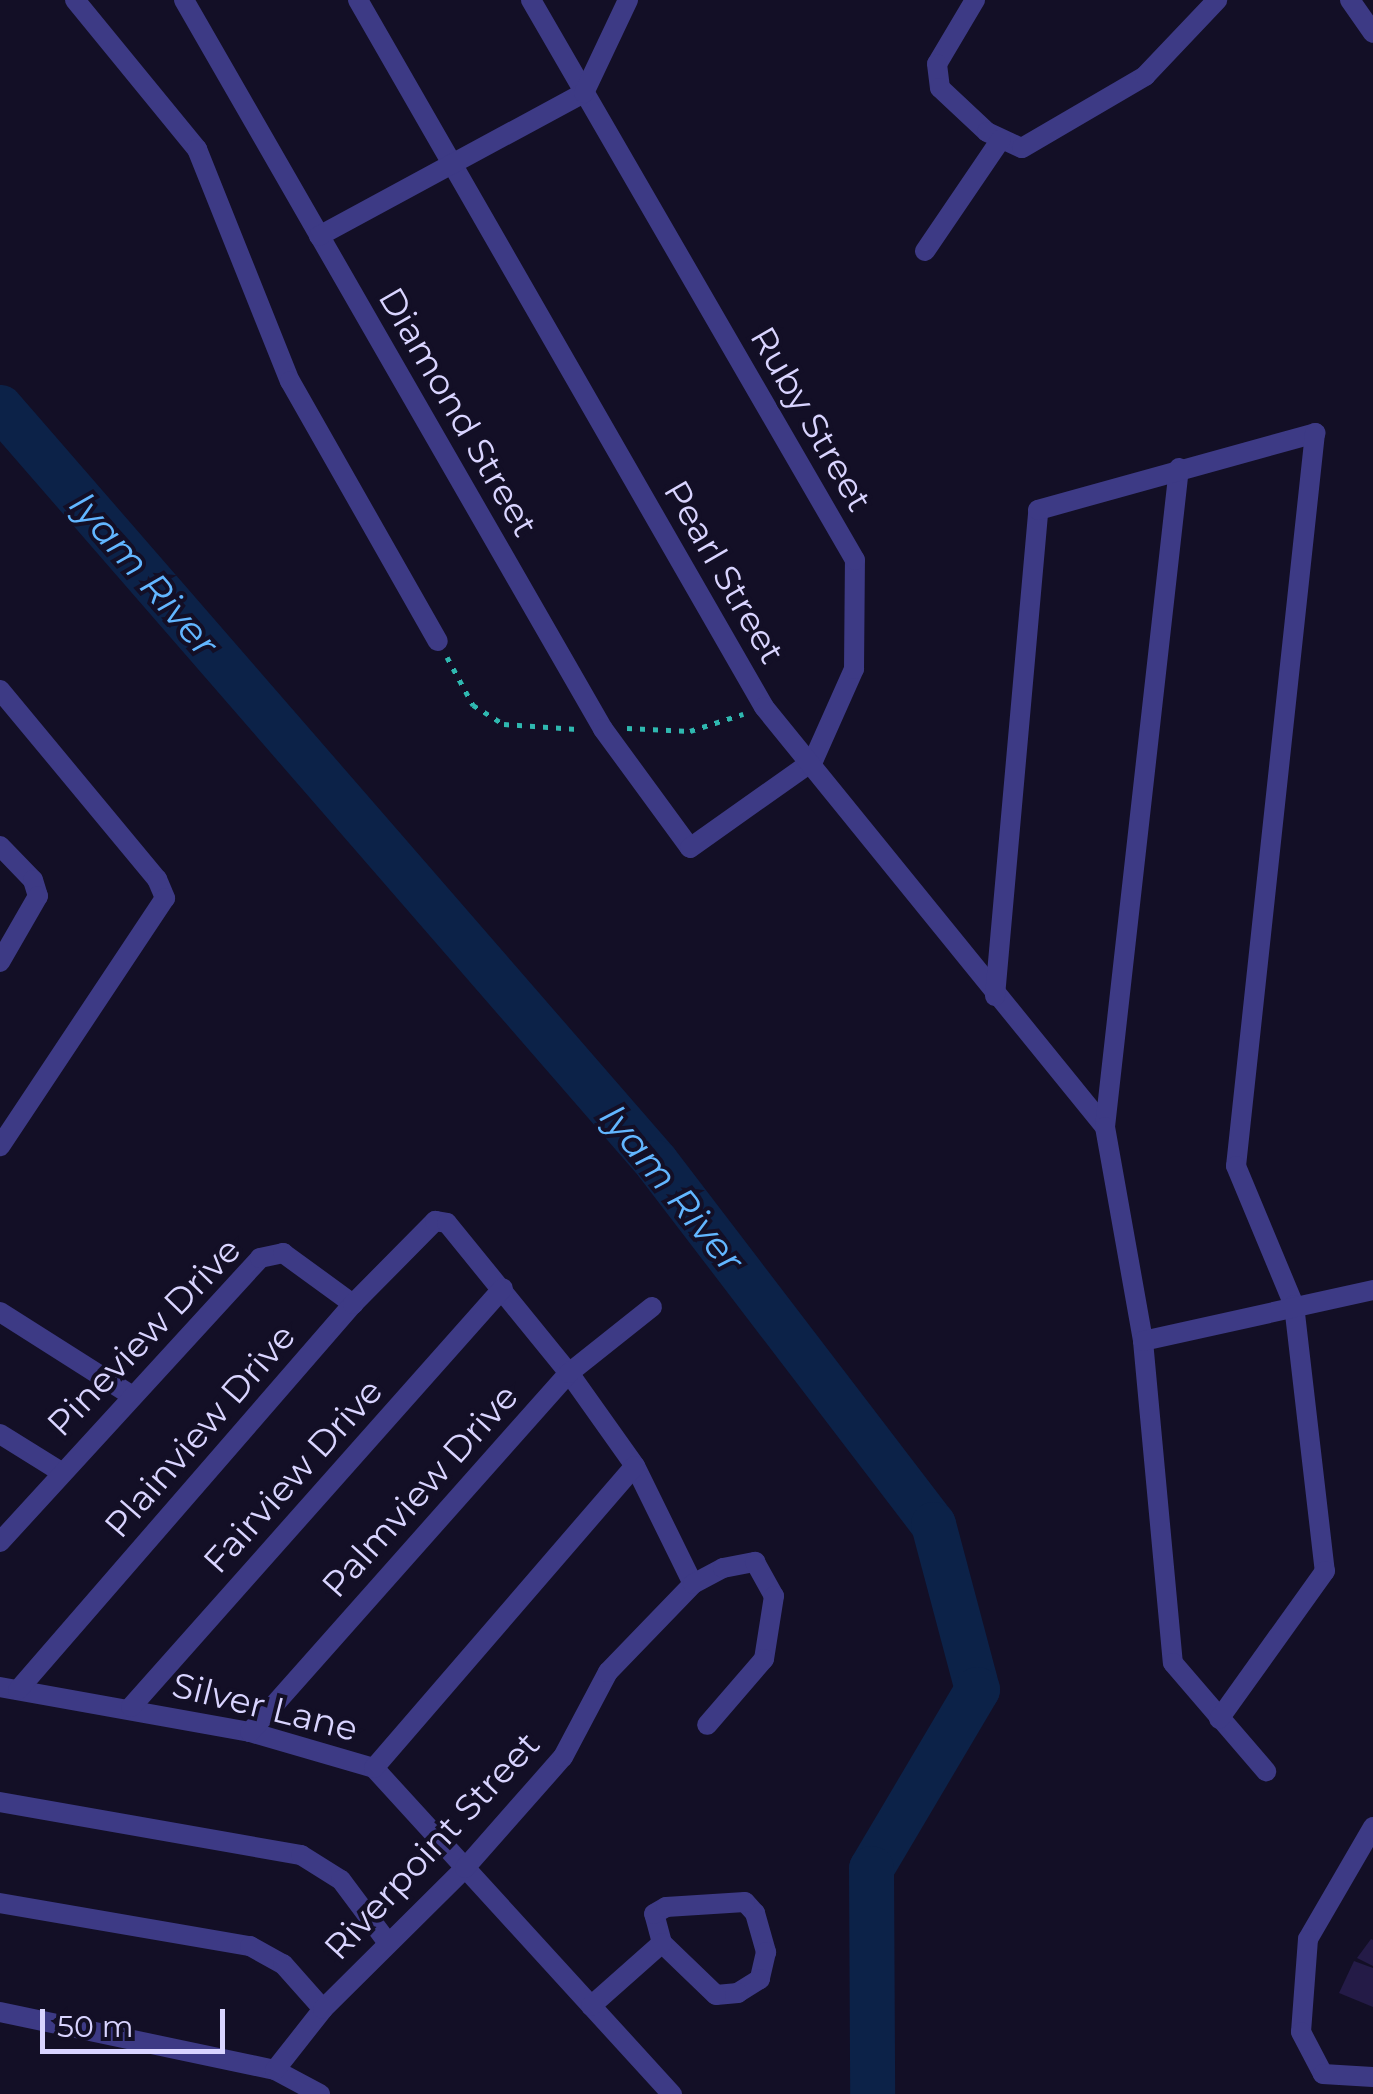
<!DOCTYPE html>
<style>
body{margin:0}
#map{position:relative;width:1373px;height:2094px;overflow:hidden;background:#130f26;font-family:Montserrat,sans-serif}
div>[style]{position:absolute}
.river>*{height:45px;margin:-22.5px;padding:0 22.5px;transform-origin:22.5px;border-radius:22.5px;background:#0c2248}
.building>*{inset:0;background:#241b47}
.path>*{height:5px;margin-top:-2.5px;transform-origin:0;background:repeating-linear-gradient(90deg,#2fb8b0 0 5px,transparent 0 13px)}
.minor>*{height:20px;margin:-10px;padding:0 10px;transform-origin:10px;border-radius:10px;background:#3d3a85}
span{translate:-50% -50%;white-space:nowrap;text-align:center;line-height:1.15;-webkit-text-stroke:8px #130f26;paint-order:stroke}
.street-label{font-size:35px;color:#d9d4ff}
.water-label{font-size:38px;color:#62b6ff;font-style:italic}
.scale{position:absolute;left:40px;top:2009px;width:185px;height:45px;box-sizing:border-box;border:5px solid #d9d4ff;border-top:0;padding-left:12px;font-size:30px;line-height:35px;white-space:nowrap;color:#d9d4ff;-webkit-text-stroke:8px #130f26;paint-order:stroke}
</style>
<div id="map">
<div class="river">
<i style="left:0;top:407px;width:1000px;rotate:49.01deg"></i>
<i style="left:656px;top:1162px;width:456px;rotate:52.6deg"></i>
<i style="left:933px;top:1524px;width:171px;rotate:75.1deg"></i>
<i style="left:977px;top:1689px;width:208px;rotate:120.6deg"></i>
<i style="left:871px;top:1868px;width:226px;rotate:89.7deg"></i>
</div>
<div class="building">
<i style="clip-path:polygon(1371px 1939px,1373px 1940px,1373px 1966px,1357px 1958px)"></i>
<i style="clip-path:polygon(1354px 1961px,1373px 1968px,1373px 2007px,1339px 1993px)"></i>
</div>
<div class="path">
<i style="left:447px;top:657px;width:55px;rotate:61.6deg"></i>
<i style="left:473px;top:705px;width:36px;rotate:32deg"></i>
<i style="left:504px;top:724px;width:73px;rotate:3.9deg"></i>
<i style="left:627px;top:728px;width:63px;rotate:2.7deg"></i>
<i style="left:690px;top:731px;width:56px;rotate:-17.8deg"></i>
</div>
<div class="minor">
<i style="left:75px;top:0;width:193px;rotate:50.7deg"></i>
<i style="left:197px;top:149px;width:250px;rotate:68.2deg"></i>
<i style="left:290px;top:381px;width:299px;rotate:60.4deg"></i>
<i style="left:184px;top:0;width:841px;rotate:60.11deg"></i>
<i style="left:603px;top:729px;width:147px;rotate:53.8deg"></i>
<i style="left:690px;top:848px;width:151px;rotate:-35.3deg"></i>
<i style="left:813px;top:761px;width:101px;rotate:-66deg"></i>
<i style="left:854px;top:669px;width:109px;rotate:-89.5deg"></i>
<i style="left:855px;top:560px;width:647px;rotate:-120.05deg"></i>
<i style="left:358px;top:0;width:815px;rotate:60.13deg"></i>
<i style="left:764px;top:707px;width:541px;rotate:50.93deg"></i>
<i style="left:975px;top:0;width:74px;rotate:120.7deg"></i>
<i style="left:937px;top:64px;width:24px;rotate:83deg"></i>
<i style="left:940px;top:88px;width:64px;rotate:43.1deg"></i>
<i style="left:987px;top:132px;width:38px;rotate:25deg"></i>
<i style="left:1022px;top:148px;width:143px;rotate:-30.3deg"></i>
<i style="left:1145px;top:76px;width:105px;rotate:-46.5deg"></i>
<i style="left:1350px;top:0;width:40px;rotate:55.1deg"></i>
<i style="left:319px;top:236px;width:301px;rotate:-28.4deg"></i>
<i style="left:584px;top:93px;width:103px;rotate:-64.7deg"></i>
<i style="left:925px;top:251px;width:135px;rotate:-55.8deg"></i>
<i style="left:1179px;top:468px;width:663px;rotate:96.41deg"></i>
<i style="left:1105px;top:1127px;width:217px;rotate:79.9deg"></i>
<i style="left:1143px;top:1341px;width:323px;rotate:84.7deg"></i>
<i style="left:1173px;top:1663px;width:143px;rotate:49.3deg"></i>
<i style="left:0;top:690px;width:246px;rotate:50.3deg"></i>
<i style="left:157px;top:879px;width:21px;rotate:67deg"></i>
<i style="left:165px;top:898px;width:298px;rotate:123.6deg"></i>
<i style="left:0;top:846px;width:47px;rotate:45.9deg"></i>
<i style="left:33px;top:880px;width:17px;rotate:73deg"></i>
<i style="left:38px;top:896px;width:76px;rotate:119.9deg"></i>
<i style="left:995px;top:996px;width:488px;rotate:-84.9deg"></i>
<i style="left:1038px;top:510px;width:288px;rotate:-15.5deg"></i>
<i style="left:1315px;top:433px;width:737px;rotate:96.15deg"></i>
<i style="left:1236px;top:1166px;width:151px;rotate:67.4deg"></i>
<i style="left:1294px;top:1305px;width:268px;rotate:83.4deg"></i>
<i style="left:1325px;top:1571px;width:182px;rotate:125.6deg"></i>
<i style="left:0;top:1312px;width:155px;rotate:32.4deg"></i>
<i style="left:1143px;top:1341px;width:236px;rotate:-12.5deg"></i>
<i style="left:0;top:1434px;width:72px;rotate:31.9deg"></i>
<i style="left:0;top:1542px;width:385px;rotate:-47.5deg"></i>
<i style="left:260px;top:1258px;width:24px;rotate:-12deg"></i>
<i style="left:283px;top:1253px;width:87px;rotate:36.1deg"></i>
<i style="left:0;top:1687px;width:254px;rotate:10.2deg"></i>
<i style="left:250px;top:1732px;width:129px;rotate:16.2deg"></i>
<i style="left:374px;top:1768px;width:442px;rotate:47.6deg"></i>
<i style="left:18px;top:1690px;width:511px;rotate:-49.05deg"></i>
<i style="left:353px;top:1304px;width:117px;rotate:-45.3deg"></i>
<i style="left:435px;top:1221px;width:12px;rotate:9deg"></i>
<i style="left:447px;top:1223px;width:193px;rotate:50.9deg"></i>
<i style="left:569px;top:1373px;width:114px;rotate:54.6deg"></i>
<i style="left:635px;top:1466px;width:131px;rotate:63.8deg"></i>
<i style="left:131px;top:1707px;width:560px;rotate:-48.4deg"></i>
<i style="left:250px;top:1732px;width:480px;rotate:-48.4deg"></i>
<i style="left:569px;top:1373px;width:106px;rotate:-38.5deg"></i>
<i style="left:374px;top:1768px;width:399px;rotate:-49.2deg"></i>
<i style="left:0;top:1802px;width:306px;rotate:10deg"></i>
<i style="left:301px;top:1855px;width:47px;rotate:32deg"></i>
<i style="left:341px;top:1880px;width:79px;rotate:53.3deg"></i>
<i style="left:1373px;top:1827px;width:129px;rotate:120.1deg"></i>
<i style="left:1308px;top:1939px;width:93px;rotate:94.3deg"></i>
<i style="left:1301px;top:2032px;width:47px;rotate:62.4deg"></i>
<i style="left:1323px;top:2074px;width:50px;rotate:3.4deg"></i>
<i style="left:745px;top:1902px;width:15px;rotate:48deg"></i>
<i style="left:755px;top:1913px;width:41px;rotate:74.2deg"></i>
<i style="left:766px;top:1952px;width:28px;rotate:103deg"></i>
<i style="left:760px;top:1979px;width:26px;rotate:148deg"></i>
<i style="left:738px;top:1993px;width:22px;rotate:175deg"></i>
<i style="left:716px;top:1995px;width:75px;rotate:-136.1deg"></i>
<i style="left:662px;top:1943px;width:30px;rotate:-105deg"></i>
<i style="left:654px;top:1914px;width:14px;rotate:-30deg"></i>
<i style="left:666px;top:1907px;width:79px;rotate:-3.6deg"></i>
<i style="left:0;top:1903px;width:254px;rotate:9.8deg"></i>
<i style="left:250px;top:1946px;width:38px;rotate:29deg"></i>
<i style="left:283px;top:1964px;width:60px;rotate:48.4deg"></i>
<i style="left:591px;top:2006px;width:95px;rotate:-41.6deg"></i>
<i style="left:0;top:2012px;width:281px;rotate:11.9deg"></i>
<i style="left:275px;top:2070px;width:51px;rotate:28.1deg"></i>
<i style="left:275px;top:2070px;width:78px;rotate:-51.8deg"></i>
<i style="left:323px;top:2009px;width:200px;rotate:-44.8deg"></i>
<i style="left:465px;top:1868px;width:148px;rotate:-48.6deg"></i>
<i style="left:563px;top:1757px;width:96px;rotate:-62.1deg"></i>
<i style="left:608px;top:1672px;width:122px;rotate:-46deg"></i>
<i style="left:693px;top:1584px;width:34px;rotate:-28deg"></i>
<i style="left:723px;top:1568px;width:33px;rotate:-11deg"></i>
<i style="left:755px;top:1562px;width:39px;rotate:61deg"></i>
<i style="left:774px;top:1596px;width:64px;rotate:99deg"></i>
<i style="left:764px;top:1659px;width:87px;rotate:130.8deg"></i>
</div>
<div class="street-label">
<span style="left:458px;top:412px;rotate:60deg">Diamond Street</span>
<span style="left:811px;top:419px;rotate:60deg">Ruby Street</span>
<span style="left:724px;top:572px;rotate:60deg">Pearl Street</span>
<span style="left:144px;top:1337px;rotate:-46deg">Pineview Drive</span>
<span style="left:200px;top:1431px;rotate:-49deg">Plainview Drive</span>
<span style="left:293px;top:1476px;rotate:-48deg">Fairview Drive</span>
<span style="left:420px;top:1491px;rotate:-48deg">Palmview Drive</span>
<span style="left:265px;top:1707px;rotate:14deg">Silver Lane</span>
<span style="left:432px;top:1846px;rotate:-47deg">Riverpoint Street</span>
</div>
<div class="water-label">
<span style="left:144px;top:574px;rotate:49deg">Iyam River</span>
<span style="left:672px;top:1188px;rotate:51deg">Iyam River</span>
</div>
<div class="scale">50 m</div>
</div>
